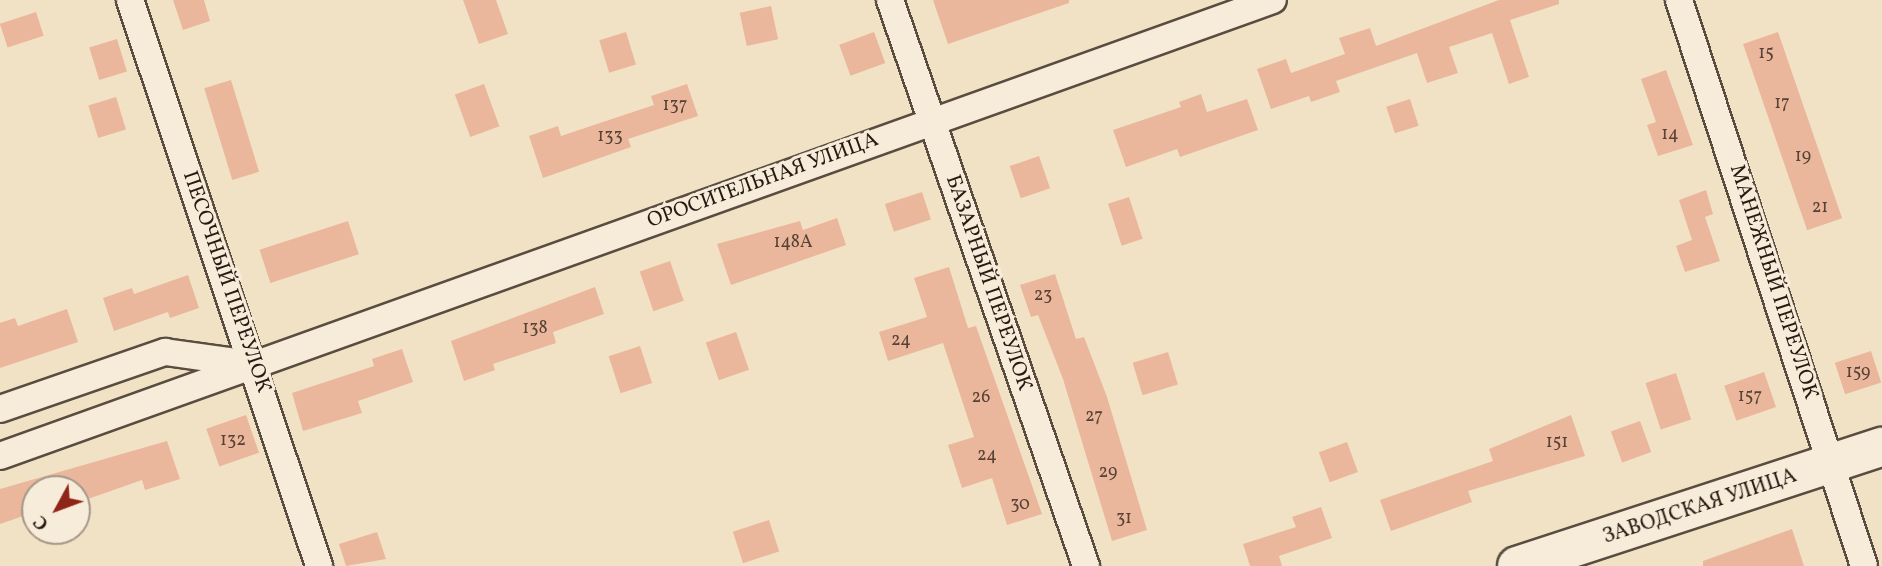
<!DOCTYPE html>
<meta charset="utf-8">
<style>
body{margin:0}
#map{position:relative;width:1882px;height:566px;overflow:hidden;background:#f2e2c5;font-family:Vollkorn,serif}
div>[style]{position:absolute}
.building>*{inset:0;background:#eab79c;transform-origin:0 0}
.roads{filter:drop-shadow(2px 0 #594d40) drop-shadow(-2px 0 #594d40) drop-shadow(0 2px #594d40) drop-shadow(0 -2px #594d40)}
.street>*{height:26px;margin:-13px;padding:0 13px;transform-origin:13px;border-radius:13px;background:#f7ecd9}
.secondary>*{height:38px;margin:-19px;padding:0 19px;transform-origin:19px;border-radius:19px;background:#f7ecd9}
span{translate:-50% -50%;white-space:nowrap;text-align:center;line-height:1.15;-webkit-text-stroke:6px #f7ecd9;paint-order:stroke}
.number-label{font-size:18px;color:#574235}
.number-label span{-webkit-text-stroke-width:0}
.street-label{font-size:21px;color:#261b13}
.north{position:absolute;left:21px;top:475px;width:70px;height:70px;box-sizing:border-box;background:#f7ecd9;border:2px solid #a3988a;border-radius:50%;rotate:229deg;font-size:19px;font-weight:700;line-height:28px;text-align:center;color:#261b13}
.north::after{content:'';display:block;margin:auto;width:24px;height:32px;background:#8f2418;clip-path:polygon(50% 0,100% 100%,50% 72%,0 100%)}
</style>
<div id="map">
<div class="building">
<i style="clip-path:polygon(173px 0,204px 0,210px 21px,183px 30px)"></i>
<i style="clip-path:polygon(463px 0,496px 0,508px 34px,479px 44px)"></i>
<i style="clip-path:polygon(933px 0,1069px 0,1069px 3px,948px 44px)"></i>
<i style="clip-path:polygon(1499px 0,1559px 0,1559px 4px,1510px 20px,1529px 77px,1509px 84px,1492px 33px,1449px 47px,1458px 73px,1427px 83px,1417px 53px,1336px 81px,1340px 92px,1311px 102px,1309px 96px,1271px 109px,1257px 69px,1286px 59px,1291px 73px,1345px 54px,1339px 38px,1370px 28px,1376px 46px)"></i>
<i style="left:771px;top:6px;width:34px;height:32px;rotate:78deg"></i>
<i style="left:36px;top:12px;width:25px;height:38px;rotate:72deg"></i>
<i style="left:626px;top:32px;width:34px;height:28px;rotate:73deg"></i>
<i style="left:874px;top:32px;width:33px;height:37px;rotate:70deg"></i>
<i style="left:1778px;top:32px;width:197px;height:37px;rotate:71deg"></i>
<i style="left:117px;top:39px;width:34px;height:29px;rotate:73deg"></i>
<i style="clip-path:polygon(1666px 70px,1693px 145px,1658px 156px,1647px 125px,1656px 122px,1641px 79px)"></i>
<i style="left:231px;top:80px;width:96px;height:28px;rotate:73deg"></i>
<i style="left:484px;top:84px;width:45px;height:31px;rotate:70deg"></i>
<i style="clip-path:polygon(687px 84px,698px 116px,628px 139px,631px 147px,543px 178px,529px 136px,558px 126px,561px 136px,654px 105px,651px 96px)"></i>
<i style="clip-path:polygon(1201px 94px,1207px 112px,1247px 99px,1258px 130px,1180px 157px,1177px 149px,1126px 167px,1113px 130px,1181px 107px,1179px 102px)"></i>
<i style="left:116px;top:97px;width:34px;height:29px;rotate:73deg"></i>
<i style="left:1410px;top:99px;width:28px;height:25px;rotate:72deg"></i>
<i style="left:1039px;top:156px;width:34px;height:31px;rotate:71deg"></i>
<i style="clip-path:polygon(1706px 190px,1713px 214px,1705px 217px,1720px 261px,1685px 272px,1676px 246px,1692px 240px,1679px 200px)"></i>
<i style="left:922px;top:192px;width:29px;height:39px;rotate:72deg"></i>
<i style="left:1129px;top:197px;width:44px;height:22px;rotate:72deg"></i>
<i style="clip-path:polygon(837px 218px,846px 245px,731px 285px,717px 244px,800px 221px,803px 230px)"></i>
<i style="left:348px;top:221px;width:35px;height:93px;rotate:72deg"></i>
<i style="left:670px;top:261px;width:42px;height:32px;rotate:71deg"></i>
<i style="clip-path:polygon(949px 267px,968px 328px,976px 326px,1042px 514px,1007px 525px,992px 478px,962px 488px,948px 445px,974px 437px,943px 343px,888px 361px,879px 332px,927px 317px,914px 278px)"></i>
<i style="clip-path:polygon(1055px 274px,1076px 339px,1084px 337px,1107px 397px,1147px 530px,1112px 541px,1063px 379px,1038px 315px,1031px 317px,1020px 285px)"></i>
<i style="clip-path:polygon(188px 275px,199px 308px,170px 318px,168px 312px,114px 331px,103px 298px,132px 288px,134px 294px)"></i>
<i style="clip-path:polygon(595px 287px,604px 314px,553px 332px,556px 343px,493px 364px,495px 370px,464px 381px,451px 341px)"></i>
<i style="clip-path:polygon(67px 309px,78px 342px,0 368px,0 323px,15px 318px,18px 326px)"></i>
<i style="left:736px;top:332px;width:40px;height:32px;rotate:71deg"></i>
<i style="left:640px;top:346px;width:39px;height:33px;rotate:72deg"></i>
<i style="clip-path:polygon(402px 349px,413px 382px,358px 401px,362px 413px,303px 431px,292px 393px,374px 366px,372px 359px)"></i>
<i style="left:1871px;top:351px;width:33px;height:38px;rotate:72deg"></i>
<i style="left:1168px;top:352px;width:34px;height:37px;rotate:73deg"></i>
<i style="left:1764px;top:372px;width:37px;height:42px;rotate:71deg"></i>
<i style="left:1676px;top:373px;width:49px;height:32px;rotate:72deg"></i>
<i style="left:246px;top:415px;width:40px;height:42px;rotate:71deg"></i>
<i style="clip-path:polygon(1571px 415px,1585px 456px,1468px 491px,1472px 502px,1391px 531px,1380px 500px,1493px 461px,1489px 449px)"></i>
<i style="left:1640px;top:421px;width:33px;height:31px;rotate:70deg"></i>
<i style="clip-path:polygon(167px 441px,180px 479px,145px 490px,142px 480px,85px 500px,81px 489px,35px 489px,35px 512px,0 524px,0 489px)"></i>
<i style="left:1347px;top:442px;width:32px;height:30px;rotate:70deg"></i>
<i style="clip-path:polygon(1321px 507px,1332px 538px,1279px 556px,1282px 566px,1250px 566px,1243px 544px,1296px 527px,1292px 517px)"></i>
<i style="left:769px;top:520px;width:33px;height:38px;rotate:72deg"></i>
<i style="clip-path:polygon(1792px 529px,1804px 566px,1703px 566px,1703px 561px)"></i>
<i style="clip-path:polygon(377px 532px,386px 559px,346px 566px,339px 544px)"></i>
</div>
<div class="roads">
<div class="street">
<i style="left:130px;top:0;width:597px;rotate:71.53deg"></i>
<i style="left:890px;top:0;width:599px;rotate:70.9deg"></i>
<i style="left:1679px;top:0;width:595px;rotate:71.9deg"></i>
<i style="left:0;top:409px;width:175px;rotate:-19.1deg"></i>
<i style="left:165px;top:352px;width:86px;rotate:8deg"></i>
<i style="left:0;top:456px;width:1352px;rotate:-19.71deg"></i>
</div>
<div class="secondary">
<i style="left:1517px;top:566px;width:384px;rotate:-18.1deg"></i>
</div>
</div>
<div class="number-label">
<span style="left:1766px;top:54px">15</span>
<span style="left:1782px;top:104px">17</span>
<span style="left:675px;top:106px">137</span>
<span style="left:1670px;top:135px">14</span>
<span style="left:610px;top:137px">133</span>
<span style="left:1803px;top:157px">19</span>
<span style="left:1820px;top:208px">21</span>
<span style="left:793px;top:243px">148А</span>
<span style="left:1043px;top:296px">23</span>
<span style="left:535px;top:329px">138</span>
<span style="left:901px;top:341px">24</span>
<span style="left:1858px;top:373px">159</span>
<span style="left:1750px;top:397px">157</span>
<span style="left:981px;top:398px">26</span>
<span style="left:1094px;top:417px">27</span>
<span style="left:233px;top:441px">132</span>
<span style="left:1557px;top:443px">151</span>
<span style="left:987px;top:456px">24</span>
<span style="left:1108px;top:473px">29</span>
<span style="left:1020px;top:505px">30</span>
<span style="left:1124px;top:519px">31</span>
</div>
<div class="street-label">
<span style="left:763px;top:181px;rotate:-20deg">ОРОСИТЕЛЬНАЯ УЛИЦА</span>
<span style="left:226px;top:282px;rotate:71deg">ПЕСОЧНЫЙ ПЕРЕУЛОК</span>
<span style="left:1773px;top:282px;rotate:72deg">МАНЕЖНЫЙ ПЕРЕУЛОК</span>
<span style="left:988px;top:283px;rotate:71deg">БАЗАРНЫЙ ПЕРЕУЛОК</span>
<span style="left:1700px;top:507px;rotate:-18deg">ЗАВОДСКАЯ УЛИЦА</span>
</div>
<div class="north">С</div>
</div>
